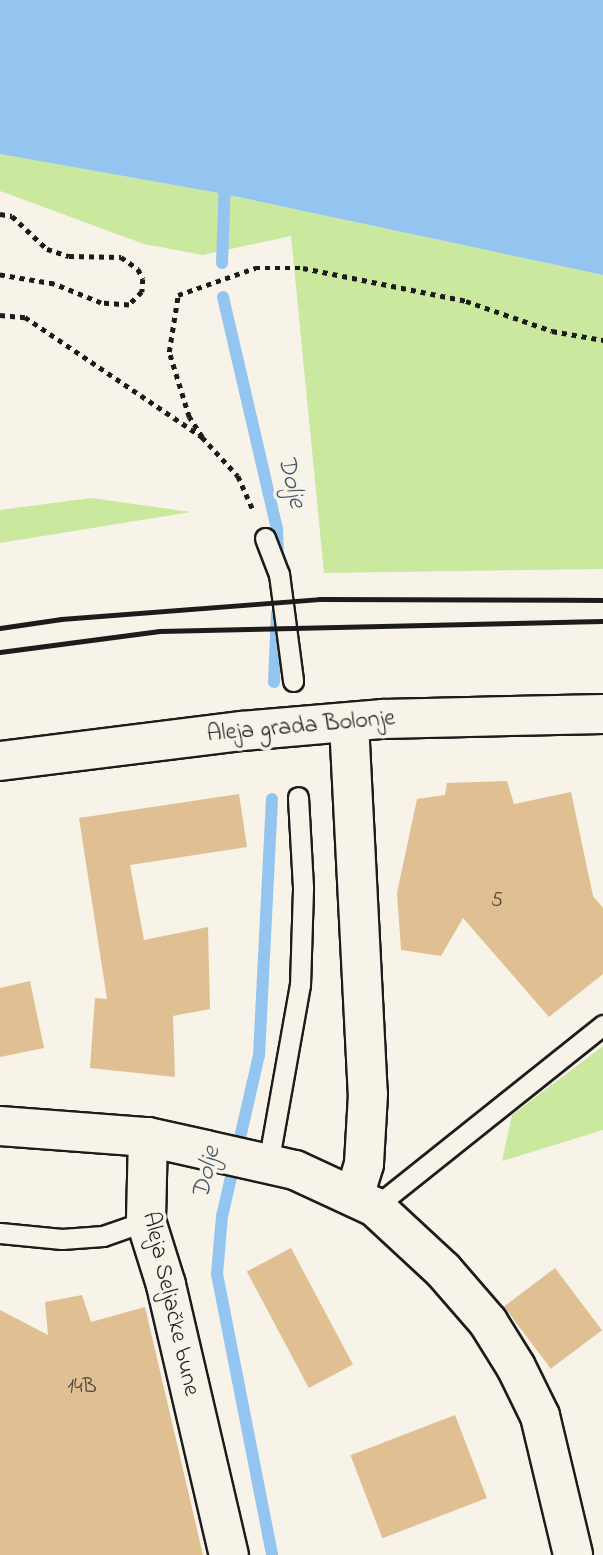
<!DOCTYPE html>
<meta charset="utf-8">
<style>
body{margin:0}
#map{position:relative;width:603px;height:1555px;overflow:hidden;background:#f7f3e8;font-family:"Indie Flower",sans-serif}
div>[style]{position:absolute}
.green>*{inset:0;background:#cbe89f}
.water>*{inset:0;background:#93c5f0}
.stream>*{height:12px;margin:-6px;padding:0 6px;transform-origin:6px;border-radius:6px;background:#93c5f0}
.building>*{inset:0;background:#e0bf93;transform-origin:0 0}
.path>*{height:4.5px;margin-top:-2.25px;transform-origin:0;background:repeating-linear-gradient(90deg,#1c1c1c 0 5px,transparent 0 10px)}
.roads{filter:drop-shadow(2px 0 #1c1c1c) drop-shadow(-2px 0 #1c1c1c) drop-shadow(0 2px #1c1c1c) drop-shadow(0 -2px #1c1c1c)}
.service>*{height:19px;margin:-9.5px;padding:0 9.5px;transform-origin:9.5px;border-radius:9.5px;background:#f7f3e8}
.minor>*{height:38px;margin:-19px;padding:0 19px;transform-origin:19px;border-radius:19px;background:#f7f3e8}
.tertiary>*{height:38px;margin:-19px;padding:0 19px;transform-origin:19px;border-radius:19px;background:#f7f3e8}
.secondary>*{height:38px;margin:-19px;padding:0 19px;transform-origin:19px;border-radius:19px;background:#f7f3e8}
.rail>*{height:5px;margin:-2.5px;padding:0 2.5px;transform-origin:2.5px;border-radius:2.5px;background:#1c1c1c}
span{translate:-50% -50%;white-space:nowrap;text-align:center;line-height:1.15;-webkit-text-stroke:7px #f7f3e8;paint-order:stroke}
.number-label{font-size:21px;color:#4d453a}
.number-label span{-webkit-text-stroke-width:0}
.street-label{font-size:24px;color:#1c1c1c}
.water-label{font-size:26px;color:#465766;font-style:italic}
</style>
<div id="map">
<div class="green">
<i style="clip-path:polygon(0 154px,224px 194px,603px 275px,603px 569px,324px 573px,291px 236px,203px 255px,144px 244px,0 191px)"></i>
<i style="clip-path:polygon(91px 498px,191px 512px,0 543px,0 510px)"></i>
<i style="clip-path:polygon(603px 1046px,603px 1130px,502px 1161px,512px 1115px)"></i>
</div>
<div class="water">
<i style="clip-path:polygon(0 0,603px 0,603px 275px,224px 194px,0 154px)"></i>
</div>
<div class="stream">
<i style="left:222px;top:263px;width:83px;rotate:-87.9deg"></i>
<i style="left:223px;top:297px;width:238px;rotate:76.9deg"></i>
<i style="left:277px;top:529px;width:31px;rotate:88deg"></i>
<i style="left:274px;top:682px;width:69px;rotate:-87.5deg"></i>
<i style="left:272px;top:799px;width:256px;rotate:92.9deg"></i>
<i style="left:259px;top:1055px;width:165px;rotate:102.9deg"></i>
<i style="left:222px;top:1216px;width:58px;rotate:94.9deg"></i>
<i style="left:217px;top:1274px;width:286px;rotate:78.9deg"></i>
</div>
<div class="building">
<i style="clip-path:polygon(507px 781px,514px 804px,571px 792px,593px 896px,603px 908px,603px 974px,549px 1017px,463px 918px,441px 956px,401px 950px,397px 893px,417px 799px,445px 795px,447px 783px)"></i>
<i style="clip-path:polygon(239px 794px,247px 847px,130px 865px,144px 940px,208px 927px,210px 1009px,173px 1016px,175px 1077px,90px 1068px,95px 998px,107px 999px,79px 818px)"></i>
<i style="clip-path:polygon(30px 981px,44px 1048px,0 1057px,0 988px)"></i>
<i style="left:291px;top:1248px;width:132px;height:50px;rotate:62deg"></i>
<i style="left:555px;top:1268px;width:78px;height:64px;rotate:53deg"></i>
<i style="clip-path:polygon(82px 1295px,91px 1322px,145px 1307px,203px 1555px,0 1555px,0 1310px,48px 1335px,45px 1302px)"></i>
<i style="left:455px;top:1415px;width:89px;height:112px;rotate:69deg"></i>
</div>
<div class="path">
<i style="left:0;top:214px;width:12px;rotate:9deg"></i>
<i style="left:12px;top:216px;width:48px;rotate:43.3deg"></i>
<i style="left:47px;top:249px;width:23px;rotate:18deg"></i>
<i style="left:69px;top:256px;width:52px;rotate:1.1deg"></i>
<i style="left:121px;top:257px;width:21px;rotate:35deg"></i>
<i style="left:138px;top:269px;width:11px;rotate:63deg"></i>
<i style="left:143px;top:279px;width:13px;rotate:94deg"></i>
<i style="left:142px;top:292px;width:18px;rotate:135deg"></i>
<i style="left:129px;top:305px;width:28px;rotate:-176deg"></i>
<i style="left:101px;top:303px;width:51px;rotate:-158deg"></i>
<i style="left:54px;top:284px;width:55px;rotate:-170.5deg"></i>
<i style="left:0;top:315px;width:25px;rotate:5deg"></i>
<i style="left:25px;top:317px;width:214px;rotate:34.1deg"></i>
<i style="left:202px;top:437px;width:53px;rotate:47.3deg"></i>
<i style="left:238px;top:476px;width:39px;rotate:66deg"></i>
<i style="left:202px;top:437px;width:24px;rotate:-123deg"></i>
<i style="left:189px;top:417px;width:68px;rotate:-107.1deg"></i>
<i style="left:169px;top:352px;width:58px;rotate:-81deg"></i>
<i style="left:178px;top:295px;width:82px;rotate:-19.3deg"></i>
<i style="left:255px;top:268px;width:48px"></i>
<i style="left:303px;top:268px;width:166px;rotate:11.4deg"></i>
<i style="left:466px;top:301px;width:91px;rotate:19.2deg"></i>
<i style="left:552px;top:331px;width:52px;rotate:10deg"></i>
</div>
<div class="roads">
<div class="service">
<i style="left:265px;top:538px;width:39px;rotate:69deg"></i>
<i style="left:279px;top:574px;width:108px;rotate:82.5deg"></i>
<i style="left:268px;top:1164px;width:182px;rotate:-79.9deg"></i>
<i style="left:300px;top:985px;width:98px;rotate:-88.2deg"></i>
<i style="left:303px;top:887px;width:90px;rotate:-93.2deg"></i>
<i style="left:375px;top:1207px;width:292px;rotate:-38.6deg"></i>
<i style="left:0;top:1233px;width:62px;rotate:5.5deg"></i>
<i style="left:62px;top:1239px;width:41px;rotate:-4.2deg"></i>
<i style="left:103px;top:1236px;width:46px;rotate:-19.2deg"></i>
</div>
<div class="minor">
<i style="left:349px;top:723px;width:371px;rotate:87.1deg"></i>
<i style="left:368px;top:1094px;width:70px;rotate:93.3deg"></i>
<i style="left:364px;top:1164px;width:34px;rotate:107deg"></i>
<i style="left:148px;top:1137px;width:84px;rotate:91.4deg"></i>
<i style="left:146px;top:1221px;width:67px;rotate:72.6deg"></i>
<i style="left:166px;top:1285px;width:277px;rotate:76.9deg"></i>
</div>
<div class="tertiary">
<i style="left:0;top:1126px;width:148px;rotate:4.3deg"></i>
<i style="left:148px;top:1137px;width:59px;rotate:12.6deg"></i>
<i style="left:206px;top:1150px;width:91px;rotate:12.7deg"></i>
<i style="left:295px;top:1170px;width:88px;rotate:24.8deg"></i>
<i style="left:375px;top:1207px;width:93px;rotate:42.8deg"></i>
<i style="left:443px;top:1270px;width:69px;rotate:49.1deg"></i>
<i style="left:488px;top:1322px;width:53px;rotate:58.1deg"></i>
<i style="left:516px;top:1367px;width:55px;rotate:63.9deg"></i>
<i style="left:540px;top:1416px;width:143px;rotate:76.6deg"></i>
</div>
<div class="secondary">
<i style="left:0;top:761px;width:244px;rotate:-7.1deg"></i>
<i style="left:242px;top:731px;width:142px;rotate:-4.9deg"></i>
<i style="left:383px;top:719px;width:220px;rotate:-1.3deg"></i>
</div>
</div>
<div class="rail">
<i style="left:0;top:628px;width:62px;rotate:-8.4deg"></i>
<i style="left:61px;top:619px;width:259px;rotate:-4.4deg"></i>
<i style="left:319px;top:599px;width:284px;rotate:0.2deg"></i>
<i style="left:0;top:652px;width:161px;rotate:-7.5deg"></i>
<i style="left:160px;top:631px;width:443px;rotate:-1.3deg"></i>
</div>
<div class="number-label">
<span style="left:497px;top:901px">5</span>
<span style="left:82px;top:1387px">14B</span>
</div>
<div class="street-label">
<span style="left:301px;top:727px;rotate:-5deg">Aleja grada Bolonje</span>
<span style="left:170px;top:1304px;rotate:77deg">Aleja Seljačke bune</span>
</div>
<div class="water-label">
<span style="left:290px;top:482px;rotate:77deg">Dolje</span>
<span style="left:208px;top:1173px;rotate:-77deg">Dolje</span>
</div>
</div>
